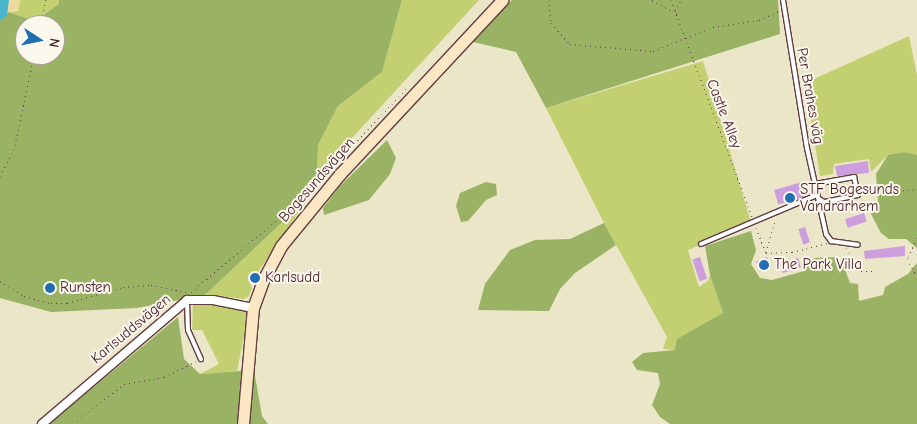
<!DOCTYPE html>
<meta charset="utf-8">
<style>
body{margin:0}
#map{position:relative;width:917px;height:424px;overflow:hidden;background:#ece6c8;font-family:"Comic Neue",sans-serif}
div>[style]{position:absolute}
.green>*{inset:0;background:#c2d072}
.forest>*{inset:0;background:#99b264}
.sand>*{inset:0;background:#eeda9e}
.water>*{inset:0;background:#4ab4c8}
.building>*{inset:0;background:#cc9edd;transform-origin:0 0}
.path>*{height:1px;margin-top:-0.5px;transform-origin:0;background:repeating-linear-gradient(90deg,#623d43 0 1px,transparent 0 5px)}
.roads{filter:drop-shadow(1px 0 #623d43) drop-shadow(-1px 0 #623d43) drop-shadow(0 1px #623d43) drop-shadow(0 -1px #623d43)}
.lane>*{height:4px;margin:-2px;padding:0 2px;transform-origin:2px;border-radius:2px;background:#fff}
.street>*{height:8px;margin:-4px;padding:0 4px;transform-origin:4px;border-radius:4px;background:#fff}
.secondary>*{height:11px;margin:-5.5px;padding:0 5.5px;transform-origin:5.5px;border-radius:5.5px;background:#fbe7c3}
.dots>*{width:14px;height:14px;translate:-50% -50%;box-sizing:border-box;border:2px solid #fbf7ec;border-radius:50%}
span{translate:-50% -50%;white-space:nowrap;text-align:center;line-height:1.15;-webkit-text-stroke:4px #fbf7ec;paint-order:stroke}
.street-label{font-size:15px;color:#4a1f2b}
.poi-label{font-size:15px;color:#4a1f2b}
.left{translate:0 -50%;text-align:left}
.north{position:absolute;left:15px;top:15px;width:50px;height:50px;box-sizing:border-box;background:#fbf7ec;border:1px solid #b4a19f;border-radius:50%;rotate:101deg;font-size:14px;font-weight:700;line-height:20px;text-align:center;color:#4a1f2b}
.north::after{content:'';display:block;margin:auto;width:18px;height:22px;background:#1f6fb2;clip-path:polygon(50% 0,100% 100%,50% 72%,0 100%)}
</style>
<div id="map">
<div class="green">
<i style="clip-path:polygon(20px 0,59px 0,59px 4px,35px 21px,8px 12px,18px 11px)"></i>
<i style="clip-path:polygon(402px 0,479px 0,317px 176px,318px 145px,338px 106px,382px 72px)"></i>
<i style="clip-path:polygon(909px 36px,917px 75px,917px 155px,904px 152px,888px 155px,871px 172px,869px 159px,834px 164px,833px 174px,820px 176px,805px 83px)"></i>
<i style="clip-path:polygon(703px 61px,751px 222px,688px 250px,699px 287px,708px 281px,710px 275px,723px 313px,703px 325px,675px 350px,663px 349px,667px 337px,604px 223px,546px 108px)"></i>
<i style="clip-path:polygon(309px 197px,258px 272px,249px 279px,252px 288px,249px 296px,244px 299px,205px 295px)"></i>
<i style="clip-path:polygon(193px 302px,242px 307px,249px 312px,237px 371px,200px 374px,219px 364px,202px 330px,192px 330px)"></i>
</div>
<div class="forest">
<i style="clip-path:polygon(evenodd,59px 0,402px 0,382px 72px,338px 106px,318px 145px,317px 176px,309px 197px,205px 295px,137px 308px,51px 312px,0 298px,0 21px,8px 12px,35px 21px,59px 4px,59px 0,25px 25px,55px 25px,55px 55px,25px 55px,25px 25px)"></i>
<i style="clip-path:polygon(512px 0,778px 0,780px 34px,546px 108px,516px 52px,473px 42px)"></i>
<i style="clip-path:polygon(387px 140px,396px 158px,390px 174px,369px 200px,324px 215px,323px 208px,340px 186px)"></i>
<i style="clip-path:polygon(904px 152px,917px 155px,917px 248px,906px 239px,889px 239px,881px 233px,871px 214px,878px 201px,876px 174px,888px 155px)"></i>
<i style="clip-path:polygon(486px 182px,496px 184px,497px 195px,486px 200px,468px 221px,461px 222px,456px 206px,460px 193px)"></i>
<i style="clip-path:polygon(604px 223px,616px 245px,575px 273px,560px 289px,549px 311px,478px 310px,485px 284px,510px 250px,535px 240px,570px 239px)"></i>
<i style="clip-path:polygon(751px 231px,756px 250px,751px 264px,760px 278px,772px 280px,804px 271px,805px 263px,815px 258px,835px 257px,843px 264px,850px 283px,858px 284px,859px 301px,883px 295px,885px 287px,908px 274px,917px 263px,917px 424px,670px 424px,660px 417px,652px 405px,660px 384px,658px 373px,637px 370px,632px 362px,643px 353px,675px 350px,677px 339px,723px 313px,710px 275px,705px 246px)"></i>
<i style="clip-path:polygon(178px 317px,184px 359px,200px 374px,254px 370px,262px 416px,268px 424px,49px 424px)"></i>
</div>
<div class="sand">
<i style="clip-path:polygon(9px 0,20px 0,18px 11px,8px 12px)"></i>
</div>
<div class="water">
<i style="clip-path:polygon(0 0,9px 0,7px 15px,0 21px)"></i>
</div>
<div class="building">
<i style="clip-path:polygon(868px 161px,869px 173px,837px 176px,835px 166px)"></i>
<i style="left:802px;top:182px;width:15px;height:29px;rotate:74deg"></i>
<i style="left:864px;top:213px;width:9px;height:20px;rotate:72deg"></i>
<i style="left:805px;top:227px;width:16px;height:7px;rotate:72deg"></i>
<i style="clip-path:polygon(905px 246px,905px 256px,865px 259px,864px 251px)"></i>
<i style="left:700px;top:257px;width:23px;height:8px;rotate:72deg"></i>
<i style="left:767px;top:257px;width:11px;height:12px;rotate:68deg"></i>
<i style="left:798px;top:258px;width:10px;height:19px;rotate:73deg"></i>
</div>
<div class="path">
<i style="left:549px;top:0;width:23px;rotate:85deg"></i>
<i style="left:551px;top:23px;width:28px;rotate:48deg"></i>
<i style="left:570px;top:44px;width:83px;rotate:4.8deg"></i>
<i style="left:653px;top:51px;width:65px;rotate:-21.8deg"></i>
<i style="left:713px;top:27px;width:47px;rotate:-8.7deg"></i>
<i style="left:759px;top:20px;width:22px;rotate:-24deg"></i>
<i style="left:652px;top:0;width:25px;rotate:29deg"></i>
<i style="left:671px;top:0;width:232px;rotate:69.5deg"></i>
<i style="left:675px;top:11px;width:13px;rotate:-61deg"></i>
<i style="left:40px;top:25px;width:26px;rotate:-77deg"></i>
<i style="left:354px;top:144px;width:76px;rotate:-46.6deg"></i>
<i style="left:0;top:176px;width:30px;rotate:-62deg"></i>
<i style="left:14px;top:150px;width:97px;rotate:-78.1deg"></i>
<i style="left:863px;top:194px;width:54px;rotate:-5.3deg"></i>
<i style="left:756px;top:228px;width:27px;rotate:68deg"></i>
<i style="left:766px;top:253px;width:26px;rotate:-2deg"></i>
<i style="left:792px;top:252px;width:36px;rotate:-14deg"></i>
<i style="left:917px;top:238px;width:23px;rotate:115deg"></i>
<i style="left:907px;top:259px;width:20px;rotate:60deg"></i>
<i style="left:846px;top:248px;width:27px;rotate:57deg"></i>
<i style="left:861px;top:271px;width:15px"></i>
<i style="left:766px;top:252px;width:33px;rotate:-74deg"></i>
<i style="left:0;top:281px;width:28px;rotate:32deg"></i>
<i style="left:24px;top:296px;width:28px;rotate:15deg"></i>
<i style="left:51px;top:303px;width:16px"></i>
<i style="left:67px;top:303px;width:58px;rotate:-15.9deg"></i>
<i style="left:123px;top:287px;width:28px;rotate:-4deg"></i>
<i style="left:151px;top:285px;width:36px;rotate:11deg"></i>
<i style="left:191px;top:292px;width:155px;rotate:-40deg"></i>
<i style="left:310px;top:192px;width:31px;rotate:-48deg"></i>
<i style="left:73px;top:424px;width:65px;rotate:-38.1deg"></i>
<i style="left:124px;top:384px;width:41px;rotate:-9.9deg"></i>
<i style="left:164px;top:377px;width:37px;rotate:-26deg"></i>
</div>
<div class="roads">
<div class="lane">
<i style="left:783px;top:0;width:150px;rotate:80.8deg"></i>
<i style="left:807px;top:148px;width:88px;rotate:77.5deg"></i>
<i style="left:826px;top:234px;width:9px;rotate:54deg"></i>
<i style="left:831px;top:241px;width:27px;rotate:8deg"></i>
<i style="left:815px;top:184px;width:40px;rotate:-10deg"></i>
<i style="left:854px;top:177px;width:18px;rotate:77deg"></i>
<i style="left:858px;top:195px;width:35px;rotate:168deg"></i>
<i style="left:824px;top:202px;width:6px;rotate:-149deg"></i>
<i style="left:701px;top:244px;width:126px;rotate:-22.9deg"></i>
<i style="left:187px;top:302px;width:28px;rotate:88deg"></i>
<i style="left:188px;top:330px;width:32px;rotate:66deg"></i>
</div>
<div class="street">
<i style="left:42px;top:424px;width:191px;rotate:-40.5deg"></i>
<i style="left:187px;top:300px;width:26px"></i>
<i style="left:213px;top:300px;width:41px;rotate:11.3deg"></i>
</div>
<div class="secondary">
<i style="left:243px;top:424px;width:116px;rotate:-85.1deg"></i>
<i style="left:253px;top:308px;width:30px;rotate:-70deg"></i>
<i style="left:263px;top:280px;width:38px;rotate:-62deg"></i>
<i style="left:281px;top:246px;width:93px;rotate:-50.7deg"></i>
<i style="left:340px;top:174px;width:238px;rotate:-47deg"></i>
</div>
</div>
<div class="dots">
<i style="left:790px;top:198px;background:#1f6fb2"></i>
<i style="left:764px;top:265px;background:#1f6fb2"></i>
<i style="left:255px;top:278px;background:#1f6fb2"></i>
<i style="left:50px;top:288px;background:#1f6fb2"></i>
</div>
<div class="street-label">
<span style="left:810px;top:96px;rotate:80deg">Per Brahes väg</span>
<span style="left:724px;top:114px;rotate:69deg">Castle Alley</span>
<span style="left:317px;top:180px;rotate:-49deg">Bogesundsvägen</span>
<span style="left:131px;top:329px;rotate:-40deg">Karlsuddsvägen</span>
</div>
<div class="poi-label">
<span class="left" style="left:800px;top:198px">STF Bogesunds<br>Vandrarhem</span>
<span class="left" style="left:774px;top:265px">The Park Villa</span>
<span class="left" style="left:265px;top:278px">Karlsudd</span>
<span class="left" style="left:60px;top:288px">Runsten</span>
</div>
<div class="north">N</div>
</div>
